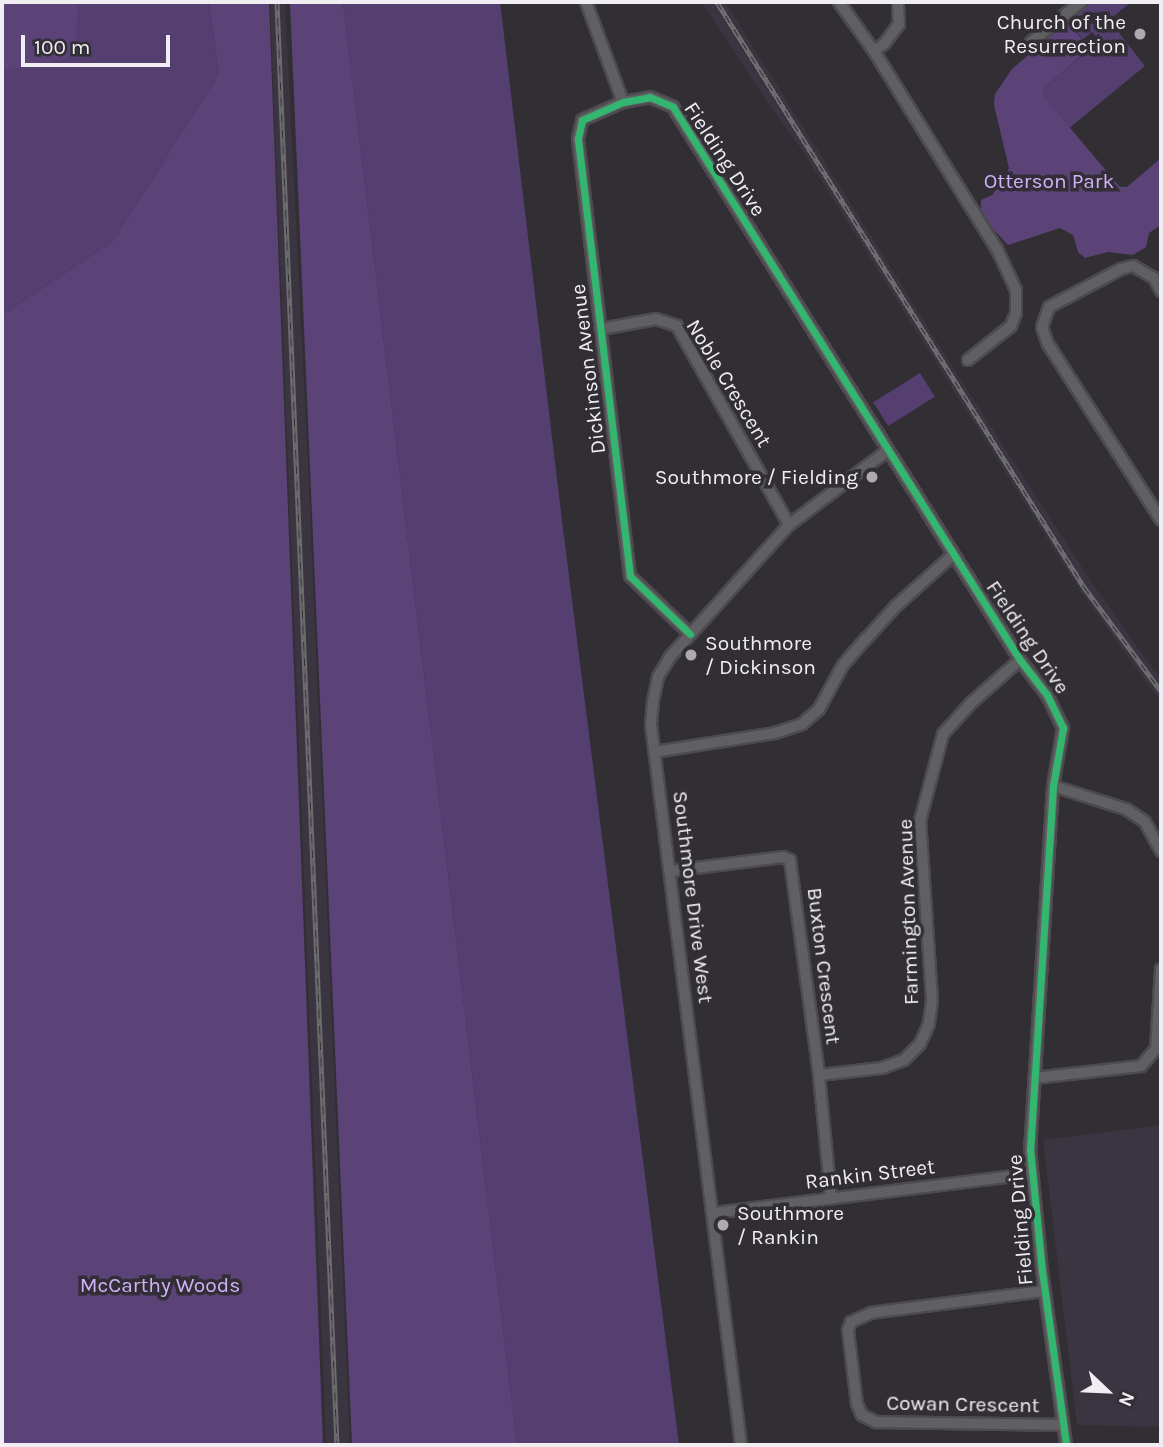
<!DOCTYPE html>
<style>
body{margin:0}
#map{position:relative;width:1163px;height:1447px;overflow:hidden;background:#312f34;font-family:Karla,sans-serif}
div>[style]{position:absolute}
.built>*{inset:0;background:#3a3541}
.green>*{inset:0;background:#553f70;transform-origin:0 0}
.forest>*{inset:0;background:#5b4277}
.roads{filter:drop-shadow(2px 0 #4d4b4f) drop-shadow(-2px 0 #4d4b4f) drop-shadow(0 2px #4d4b4f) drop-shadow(0 -2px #4d4b4f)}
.minor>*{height:10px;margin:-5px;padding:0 5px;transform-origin:5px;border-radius:5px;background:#605f61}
.rail>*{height:5px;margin-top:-2.5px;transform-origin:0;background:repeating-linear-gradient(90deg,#312e35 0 8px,#6c6b6e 0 16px);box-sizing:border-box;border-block:2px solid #6c6b6e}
.cycleway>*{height:7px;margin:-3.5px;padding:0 3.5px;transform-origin:3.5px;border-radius:3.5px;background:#33b770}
.dots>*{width:19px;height:19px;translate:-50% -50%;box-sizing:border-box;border:4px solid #312e35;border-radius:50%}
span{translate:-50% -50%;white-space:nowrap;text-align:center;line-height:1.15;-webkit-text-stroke:7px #312e35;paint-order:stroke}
.poi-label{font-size:21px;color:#f0eef2}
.right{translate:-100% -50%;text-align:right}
.left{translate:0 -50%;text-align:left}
.street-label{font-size:21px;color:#f0eef2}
.park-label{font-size:21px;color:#d1b2fa}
.frame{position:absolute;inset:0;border:4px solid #f0eef2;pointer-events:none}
.north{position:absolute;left:1072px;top:1356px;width:70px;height:70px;-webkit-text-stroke:5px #312e35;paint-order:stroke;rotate:113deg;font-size:19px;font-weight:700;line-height:28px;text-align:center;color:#f0eef2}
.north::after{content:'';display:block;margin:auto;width:24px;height:32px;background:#f0eef2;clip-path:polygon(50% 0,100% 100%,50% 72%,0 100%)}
.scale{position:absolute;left:21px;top:35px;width:149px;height:32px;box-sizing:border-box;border:4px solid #f0eef2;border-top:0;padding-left:9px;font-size:21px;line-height:24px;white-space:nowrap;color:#f0eef2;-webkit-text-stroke:5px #312e35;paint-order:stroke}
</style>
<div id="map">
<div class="built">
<i style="clip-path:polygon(270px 2px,285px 2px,307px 442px,350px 1445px,326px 1445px)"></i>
<i style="clip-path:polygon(702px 2px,725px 2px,957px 374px,1092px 583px,1161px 680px,1161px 702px,1081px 592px,802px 150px,767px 102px)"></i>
<i style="clip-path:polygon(1161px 1125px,1161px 1427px,1077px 1425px,1043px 1140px)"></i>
</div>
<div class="green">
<i style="clip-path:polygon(2px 2px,209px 2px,219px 74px,113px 241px,2px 315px)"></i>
<i style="clip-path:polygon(343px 2px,500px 2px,562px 521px,679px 1445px,517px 1445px)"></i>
<i style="clip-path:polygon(1091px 2px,1131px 2px,1109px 20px,1145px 66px,1068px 129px,1043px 96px,1043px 89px,1099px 41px,1099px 34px,1096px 36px,1092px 32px,1083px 39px,1067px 22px)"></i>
<i style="left:920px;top:373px;width:28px;height:55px;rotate:58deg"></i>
</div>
<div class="forest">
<i style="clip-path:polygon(2px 2px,78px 2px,75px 57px,2px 71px)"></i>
<i style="clip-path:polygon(209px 2px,269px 2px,323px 1445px,2px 1445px,2px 315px,113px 241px,219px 74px)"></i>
<i style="clip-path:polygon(290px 2px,343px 2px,517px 1445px,352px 1445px)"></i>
<i style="clip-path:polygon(1067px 22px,1090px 48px,1043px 89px,1043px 96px,1120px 187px,1127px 187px,1161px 158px,1161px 225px,1149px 233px,1146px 247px,1133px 255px,1108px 252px,1085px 258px,1078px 252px,1073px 235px,1060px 228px,1008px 245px,985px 220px,981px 210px,981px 200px,992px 195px,1004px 180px,1009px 168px,994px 105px,995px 94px,1012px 69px)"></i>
</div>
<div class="roads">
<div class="minor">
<i style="left:586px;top:2px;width:107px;rotate:69.7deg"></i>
<i style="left:839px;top:2px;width:60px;rotate:54.5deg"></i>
<i style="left:874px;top:51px;width:233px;rotate:58.2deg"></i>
<i style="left:997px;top:249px;width:45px;rotate:65.1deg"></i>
<i style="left:1016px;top:290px;width:23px;rotate:90deg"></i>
<i style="left:1016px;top:313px;width:14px;rotate:111deg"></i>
<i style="left:1011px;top:326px;width:55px;rotate:141.7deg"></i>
<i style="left:1031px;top:42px;width:64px;rotate:-38.7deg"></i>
<i style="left:874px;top:51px;width:12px;rotate:-35deg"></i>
<i style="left:884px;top:44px;width:25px;rotate:-53deg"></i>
<i style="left:899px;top:24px;width:22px;rotate:-93deg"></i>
<i style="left:1161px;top:291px;width:15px;rotate:-118deg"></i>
<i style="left:1154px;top:278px;width:24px;rotate:-150deg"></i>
<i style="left:1133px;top:266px;width:12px;rotate:166deg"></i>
<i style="left:1121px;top:269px;width:81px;rotate:152.2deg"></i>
<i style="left:1049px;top:307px;width:21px;rotate:109deg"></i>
<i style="left:1042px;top:327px;width:18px;rotate:71deg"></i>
<i style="left:1048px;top:344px;width:209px;rotate:57.3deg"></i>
<i style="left:601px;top:329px;width:56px;rotate:-10.3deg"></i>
<i style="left:656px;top:319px;width:22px;rotate:18deg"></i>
<i style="left:677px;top:326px;width:228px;rotate:60.6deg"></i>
<i style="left:690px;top:634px;width:83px;rotate:-136deg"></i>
<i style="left:630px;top:576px;width:441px;rotate:-96.8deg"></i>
<i style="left:578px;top:138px;width:18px;rotate:-77deg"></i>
<i style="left:582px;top:120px;width:45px;rotate:-23.7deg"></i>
<i style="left:623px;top:102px;width:27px;rotate:-10deg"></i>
<i style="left:650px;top:97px;width:25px;rotate:23deg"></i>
<i style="left:673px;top:107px;width:653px;rotate:57.89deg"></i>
<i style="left:1020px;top:660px;width:44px;rotate:52.4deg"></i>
<i style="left:1047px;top:695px;width:37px;rotate:64deg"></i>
<i style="left:1063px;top:728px;width:59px;rotate:99.8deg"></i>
<i style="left:1053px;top:786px;width:364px;rotate:93.6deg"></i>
<i style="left:1030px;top:1149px;width:123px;rotate:84.4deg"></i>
<i style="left:1042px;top:1271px;width:176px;rotate:82.1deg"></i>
<i style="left:654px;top:752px;width:122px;rotate:-8.9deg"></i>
<i style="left:775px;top:733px;width:28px;rotate:-18deg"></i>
<i style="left:802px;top:724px;width:23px;rotate:-41deg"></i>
<i style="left:819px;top:709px;width:50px;rotate:-61.4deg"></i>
<i style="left:843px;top:665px;width:35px;rotate:-49deg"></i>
<i style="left:866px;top:639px;width:45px;rotate:-47.7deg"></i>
<i style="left:896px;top:606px;width:76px;rotate:-41.8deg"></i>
<i style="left:1053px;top:786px;width:77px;rotate:17.5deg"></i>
<i style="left:1126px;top:809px;width:23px;rotate:34deg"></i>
<i style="left:1145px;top:822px;width:33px;rotate:61deg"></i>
<i style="left:671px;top:871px;width:113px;rotate:-7.1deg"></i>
<i style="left:783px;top:857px;width:8px;rotate:23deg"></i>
<i style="left:790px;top:860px;width:217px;rotate:82.3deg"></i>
<i style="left:819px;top:1075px;width:124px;rotate:84.4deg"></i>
<i style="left:819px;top:1075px;width:63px;rotate:-6.3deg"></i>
<i style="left:882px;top:1068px;width:23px;rotate:-20deg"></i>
<i style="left:904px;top:1060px;width:23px;rotate:-45deg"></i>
<i style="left:920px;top:1044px;width:22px;rotate:-66deg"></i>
<i style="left:929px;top:1024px;width:24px;rotate:-83deg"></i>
<i style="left:932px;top:1000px;width:179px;rotate:-93.8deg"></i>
<i style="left:920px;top:821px;width:90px;rotate:-75.2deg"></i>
<i style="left:943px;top:734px;width:42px;rotate:-47.9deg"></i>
<i style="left:971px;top:703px;width:65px;rotate:-41.3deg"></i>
<i style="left:1034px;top:1078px;width:108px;rotate:-6.4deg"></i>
<i style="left:1141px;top:1066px;width:23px;rotate:-49deg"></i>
<i style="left:1156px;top:1049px;width:80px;rotate:-86.4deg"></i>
<i style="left:713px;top:1213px;width:321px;rotate:-7deg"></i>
<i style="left:1044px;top:1291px;width:174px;rotate:172.8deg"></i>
<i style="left:871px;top:1313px;width:22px;rotate:156deg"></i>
<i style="left:851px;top:1322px;width:9px;rotate:111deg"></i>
<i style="left:848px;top:1330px;width:75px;rotate:83.1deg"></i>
<i style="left:857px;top:1404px;width:12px;rotate:66deg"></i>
<i style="left:862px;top:1415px;width:16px;rotate:27deg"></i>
<i style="left:876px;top:1422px;width:187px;rotate:0.9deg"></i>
<i style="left:741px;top:1445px;width:727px;rotate:-97.12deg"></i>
<i style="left:651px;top:724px;width:23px;rotate:-85deg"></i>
<i style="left:653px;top:701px;width:25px;rotate:-78deg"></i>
<i style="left:658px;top:677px;width:23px;rotate:-59deg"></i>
<i style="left:670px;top:657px;width:178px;rotate:-48deg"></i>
<i style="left:789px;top:525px;width:124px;rotate:-37.1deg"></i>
</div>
</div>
<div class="rail">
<i style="left:277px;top:2px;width:1444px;rotate:87.62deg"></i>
<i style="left:717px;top:2px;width:691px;rotate:57.9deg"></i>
<i style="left:1084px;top:587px;width:129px;rotate:53.5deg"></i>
</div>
<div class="cycleway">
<i style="left:690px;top:634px;width:83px;rotate:-136deg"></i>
<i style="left:630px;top:576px;width:441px;rotate:-96.8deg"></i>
<i style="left:578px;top:138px;width:18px;rotate:-77deg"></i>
<i style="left:582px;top:120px;width:45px;rotate:-23.7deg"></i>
<i style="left:623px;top:102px;width:27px;rotate:-10deg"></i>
<i style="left:650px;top:97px;width:25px;rotate:23deg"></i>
<i style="left:673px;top:107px;width:653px;rotate:57.89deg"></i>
<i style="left:1020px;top:660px;width:44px;rotate:52.4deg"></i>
<i style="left:1047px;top:695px;width:37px;rotate:64deg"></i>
<i style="left:1063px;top:728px;width:59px;rotate:99.8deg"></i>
<i style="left:1053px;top:786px;width:364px;rotate:93.6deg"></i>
<i style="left:1030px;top:1149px;width:123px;rotate:84.4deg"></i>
<i style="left:1042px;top:1271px;width:176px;rotate:82.1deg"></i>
</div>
<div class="dots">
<i style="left:1140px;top:34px;background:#adabb0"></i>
<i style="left:872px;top:477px;background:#adabb0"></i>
<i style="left:691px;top:655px;background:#adabb0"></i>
<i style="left:723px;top:1225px;background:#adabb0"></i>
</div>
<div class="poi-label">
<span class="right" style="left:1126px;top:34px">Church of the<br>Resurrection</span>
<span class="right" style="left:858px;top:477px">Southmore / Fielding</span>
<span class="left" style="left:705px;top:655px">Southmore<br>/ Dickinson</span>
<span class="left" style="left:737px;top:1225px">Southmore<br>/ Rankin</span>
</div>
<div class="street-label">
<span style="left:725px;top:159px;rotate:57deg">Fielding Drive</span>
<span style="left:588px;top:369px;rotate:-97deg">Dickinson Avenue</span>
<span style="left:729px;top:383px;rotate:59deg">Noble Crescent</span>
<span style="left:1028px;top:637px;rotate:56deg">Fielding Drive</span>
<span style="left:693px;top:897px;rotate:83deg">Southmore Drive West</span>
<span style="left:908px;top:912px;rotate:-92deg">Farmington Avenue</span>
<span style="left:824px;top:966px;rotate:83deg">Buxton Crescent</span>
<span style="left:870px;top:1174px;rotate:-7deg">Rankin Street</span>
<span style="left:1020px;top:1220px;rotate:-95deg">Fielding Drive</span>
<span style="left:963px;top:1404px;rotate:1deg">Cowan Crescent</span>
</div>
<div class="park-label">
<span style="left:1049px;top:181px">Otterson Park</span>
<span style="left:160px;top:1285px">McCarthy Woods</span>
</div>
<div class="frame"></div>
<div class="north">N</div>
<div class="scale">100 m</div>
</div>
